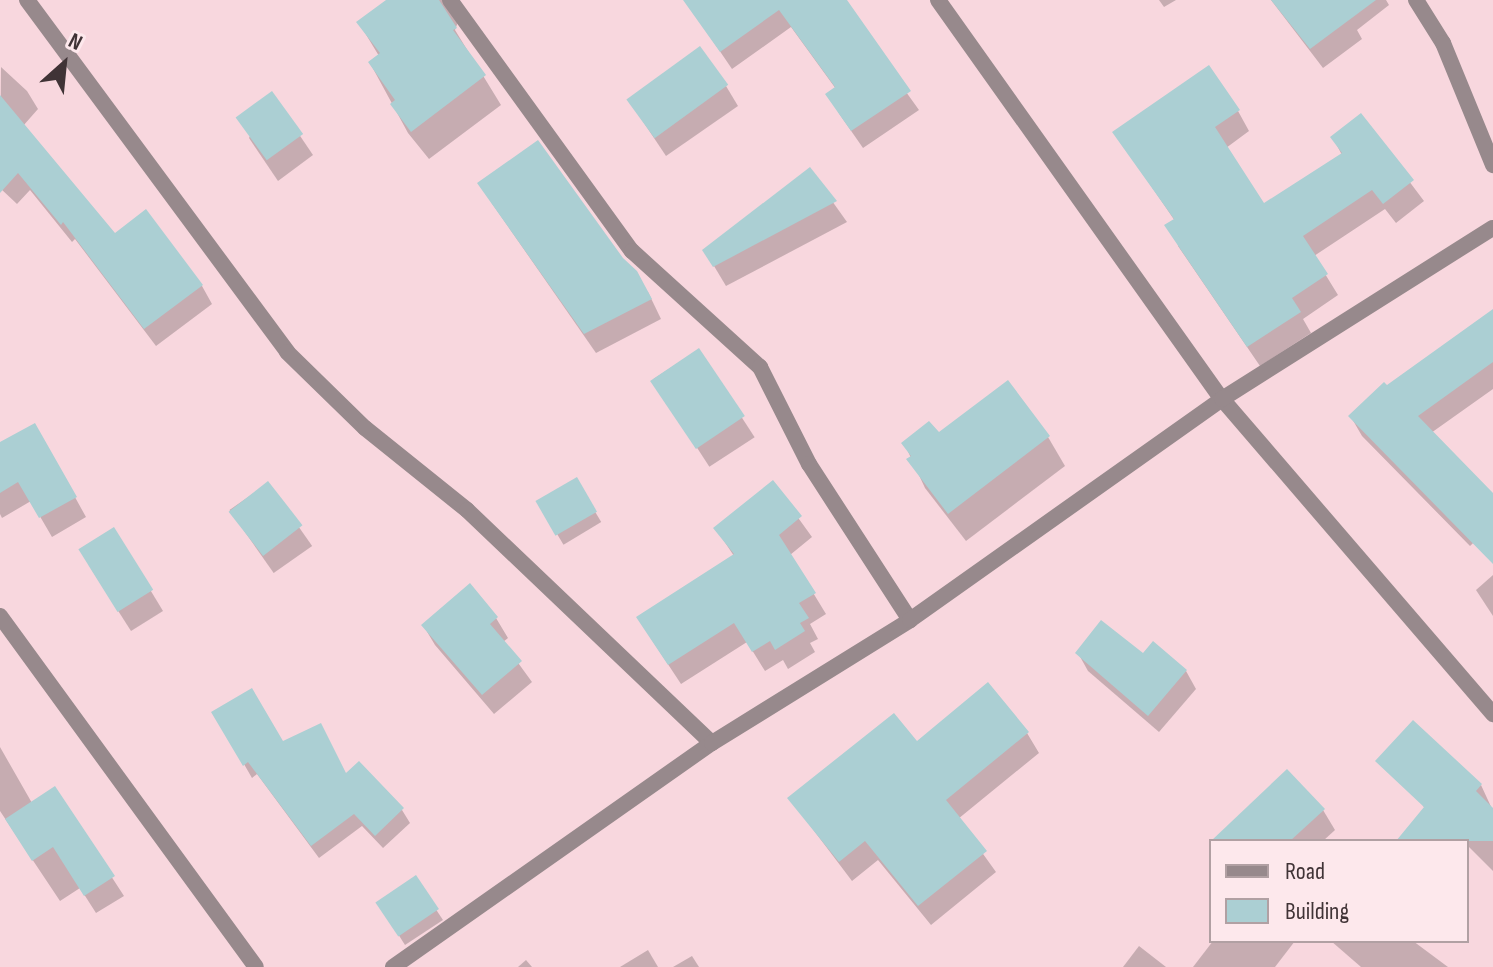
<!DOCTYPE html>
<style>
body{margin:0}
#map{position:relative;width:1493px;height:967px;overflow:hidden;background:#f8d7de;font-family:"Sofia Sans Condensed",sans-serif}
div>[style]{position:absolute}
.shadow>*{inset:0;background:#0003;transform-origin:0 0}
.building>*{inset:0;background:#abcfd3;transform-origin:0 0}
.minor>*{height:16px;margin:-8px;padding:0 8px;transform-origin:8px;border-radius:8px;background:#97898c}
span{translate:-50% -50%;white-space:nowrap;text-align:center;line-height:1.15;-webkit-text-stroke:8px #fde8ec;paint-order:stroke}
.legend{position:absolute;left:1209px;top:839px;width:260px;height:104px;box-sizing:border-box;background:#fde8ec;border:2px solid #b1a0a3;margin:0;padding:10px 14px;list-style:none;font-size:24px;color:#403336}
.legend li{display:flex;align-items:center;gap:16px;height:40px}
.legend b{width:40px;border:2px solid #b1a0a3}
.north{position:absolute;left:24px;top:24px;width:80px;height:80px;-webkit-text-stroke:6px #fde8ec;paint-order:stroke;rotate:27deg;font-size:22px;font-weight:700;line-height:32px;text-align:center;color:#403336}
.north::after{content:'';display:block;margin:auto;width:28px;height:36px;background:#403336;clip-path:polygon(50% 0,100% 100%,50% 72%,0 100%)}
</style>
<div id="map">
<div class="shadow">
<i style="clip-path:polygon(389px 0,445px 0,458px 22px,455px 30px,501px 105px,429px 159px,408px 133px,370px 63px,379px 56px,359px 23px)"></i>
<i style="clip-path:polygon(685px 0,840px 0,919px 110px,863px 148px,838px 112px,836px 89px,791px 27px,732px 69px)"></i>
<i style="clip-path:polygon(1159px 0,1176px 0,1164px 7px)"></i>
<i style="clip-path:polygon(1271px 0,1386px 0,1389px 5px,1357px 30px,1362px 39px,1323px 68px)"></i>
<i style="clip-path:polygon(1px 67px,27px 91px,38px 109px,23px 126px,114px 235px,202px 286px,212px 304px,156px 346px,75px 239px,72px 242px,30px 190px,17px 204px,0 188px)"></i>
<i style="clip-path:polygon(726px 86px,738px 106px,666px 156px,628px 99px)"></i>
<i style="clip-path:polygon(271px 93px,313px 155px,278px 181px,249px 138px)"></i>
<i style="clip-path:polygon(1238px 111px,1249px 131px,1226px 148px,1264px 206px,1342px 155px,1333px 138px,1360px 116px,1424px 201px,1396px 223px,1385px 209px,1314px 256px,1338px 295px,1303px 319px,1311px 333px,1260px 366px,1178px 246px,1175px 221px,1115px 133px)"></i>
<i style="clip-path:polygon(810px 170px,847px 222px,726px 286px,705px 251px)"></i>
<i style="clip-path:polygon(491px 202px,648px 292px,661px 319px,596px 353px)"></i>
<i style="clip-path:polygon(1493px 312px,1493px 389px,1431px 433px,1493px 497px,1493px 524px,1470px 546px,1362px 436px,1351px 417px)"></i>
<i style="left:698px;top:350px;width:104px;height:54px;rotate:57deg"></i>
<i style="clip-path:polygon(35px 425px,86px 517px,52px 537px,31px 501px,2px 518px,0 514px,0 445px)"></i>
<i style="clip-path:polygon(939px 435px,1048px 437px,1065px 466px,966px 541px,925px 488px,904px 443px)"></i>
<i style="left:576px;top:480px;width:49px;height:44px;rotate:59deg"></i>
<i style="left:268px;top:483px;width:77px;height:47px;rotate:55deg"></i>
<i style="clip-path:polygon(773px 483px,812px 537px,790px 555px,826px 614px,810px 624px,818px 639px,810px 643px,815px 652px,788px 669px,783px 660px,765px 671px,747px 642px,681px 684px,650px 637px,734px 556px,716px 529px)"></i>
<i style="clip-path:polygon(114px 530px,163px 611px,131px 631px,92px 570px)"></i>
<i style="clip-path:polygon(1493px 575px,1493px 616px,1476px 590px)"></i>
<i style="clip-path:polygon(496px 618px,508px 638px,503px 642px,532px 682px,494px 714px,435px 645px,423px 625px)"></i>
<i style="clip-path:polygon(1078px 653px,1186px 671px,1196px 689px,1159px 732px,1088px 671px)"></i>
<i style="clip-path:polygon(214px 712px,346px 776px,402px 810px,410px 823px,383px 848px,362px 826px,319px 858px,257px 774px,252px 778px)"></i>
<i style="clip-path:polygon(1027px 733px,1039px 753px,958px 819px,996px 872px,931px 925px,878px 860px,852px 881px,790px 799px,916px 744px)"></i>
<i style="clip-path:polygon(0 747px,32px 803px,54px 788px,124px 896px,96px 913px,80px 888px,60px 901px,0 811px)"></i>
<i style="clip-path:polygon(1481px 785px,1493px 811px,1493px 871px,1469px 847px,1467px 850px,1467px 841px,1398px 841px,1425px 809px,1421px 802px)"></i>
<i style="clip-path:polygon(1323px 810px,1335px 830px,1323px 841px,1232px 841px)"></i>
<i style="clip-path:polygon(415px 878px,443px 920px,405px 945px,384px 912px)"></i>
<i style="clip-path:polygon(1213px 941px,1295px 941px,1275px 967px,1193px 967px)"></i>
<i style="clip-path:polygon(1331px 941px,1413px 941px,1448px 967px,1361px 967px)"></i>
<i style="clip-path:polygon(1139px 946px,1166px 967px,1123px 967px)"></i>
<i style="clip-path:polygon(648px 950px,658px 967px,620px 967px)"></i>
<i style="clip-path:polygon(692px 956px,699px 967px,673px 967px)"></i>
<i style="clip-path:polygon(526px 960px,532px 967px,518px 967px)"></i>
</div>
<div class="building">
<i style="clip-path:polygon(386px 0,439px 0,457px 28px,453px 30px,486px 75px,411px 132px,390px 104px,395px 100px,368px 62px,380px 53px,356px 22px)"></i>
<i style="clip-path:polygon(683px 0,847px 0,911px 91px,851px 131px,825px 94px,835px 87px,779px 10px,720px 52px)"></i>
<i style="clip-path:polygon(1271px 0,1376px 0,1310px 49px)"></i>
<i style="left:700px;top:46px;width:48px;height:91px;rotate:54deg"></i>
<i style="clip-path:polygon(1209px 65px,1240px 110px,1215px 127px,1264px 203px,1342px 153px,1330px 137px,1361px 113px,1414px 180px,1383px 204px,1372px 190px,1303px 236px,1328px 274px,1292px 298px,1301px 312px,1247px 347px,1164px 225px,1174px 219px,1112px 132px)"></i>
<i style="left:272px;top:91px;width:53px;height:45px;rotate:54deg"></i>
<i style="clip-path:polygon(0 95px,115px 233px,146px 209px,203px 285px,144px 329px,63px 222px,61px 225px,18px 173px,0 193px)"></i>
<i style="clip-path:polygon(538px 140px,623px 258px,637px 271px,652px 299px,584px 334px,477px 183px)"></i>
<i style="clip-path:polygon(810px 167px,837px 201px,713px 267px,702px 250px)"></i>
<i style="clip-path:polygon(1493px 309px,1493px 362px,1418px 416px,1493px 493px,1493px 564px,1348px 416px,1384px 382px,1387px 385px)"></i>
<i style="left:699px;top:348px;width:82px;height:59px;rotate:56deg"></i>
<i style="clip-path:polygon(1008px 380px,1050px 436px,948px 514px,906px 459px,911px 456px,901px 443px,929px 421px,939px 432px)"></i>
<i style="clip-path:polygon(35px 423px,77px 497px,39px 518px,18px 482px,0 493px,0 442px)"></i>
<i style="left:577px;top:477px;width:40px;height:48px;rotate:60deg"></i>
<i style="clip-path:polygon(773px 480px,802px 516px,779px 535px,816px 593px,799px 603px,809px 618px,800px 623px,805px 631px,775px 650px,770px 641px,752px 652px,734px 623px,668px 665px,636px 617px,734px 554px,713px 528px)"></i>
<i style="left:268px;top:481px;width:56px;height:50px;rotate:52deg"></i>
<i style="left:114px;top:527px;width:74px;height:42px;rotate:58deg"></i>
<i style="clip-path:polygon(470px 583px,498px 617px,490px 624px,522px 661px,482px 695px,421px 625px)"></i>
<i style="clip-path:polygon(1101px 620px,1143px 653px,1153px 641px,1187px 670px,1148px 716px,1075px 653px)"></i>
<i style="clip-path:polygon(988px 682px,1029px 732px,946px 800px,987px 851px,918px 906px,865px 841px,839px 862px,787px 798px,894px 713px,917px 741px)"></i>
<i style="clip-path:polygon(252px 688px,283px 741px,321px 723px,346px 773px,359px 761px,404px 808px,375px 836px,354px 814px,311px 846px,248px 762px,243px 766px,211px 712px)"></i>
<i style="clip-path:polygon(1413px 720px,1482px 784px,1476px 791px,1493px 808px,1493px 841px,1396px 841px,1424px 807px,1375px 761px)"></i>
<i style="clip-path:polygon(1287px 769px,1325px 809px,1290px 841px,1211px 841px)"></i>
<i style="clip-path:polygon(55px 786px,115px 876px,84px 896px,53px 847px,32px 861px,5px 819px)"></i>
<i style="left:416px;top:875px;width:41px;height:49px;rotate:56deg"></i>
</div>
<div class="minor">
<i style="left:27px;top:0;width:438px;rotate:53.5deg"></i>
<i style="left:287px;top:352px;width:109px;rotate:44.3deg"></i>
<i style="left:365px;top:428px;width:131px;rotate:38.8deg"></i>
<i style="left:467px;top:510px;width:338px;rotate:43.6deg"></i>
<i style="left:450px;top:0;width:310px;rotate:54.1deg"></i>
<i style="left:632px;top:251px;width:173px;rotate:42.2deg"></i>
<i style="left:760px;top:367px;width:109px;rotate:63.2deg"></i>
<i style="left:809px;top:464px;width:186px;rotate:57.1deg"></i>
<i style="left:938px;top:0;width:490px;rotate:54.6deg"></i>
<i style="left:1222px;top:399px;width:416px;rotate:49.3deg"></i>
<i style="left:1416px;top:0;width:51px;rotate:57.9deg"></i>
<i style="left:1443px;top:43px;width:132px;rotate:67.7deg"></i>
<i style="left:0;top:616px;width:434px;rotate:53.9deg"></i>
<i style="left:393px;top:967px;width:390px;rotate:-35.1deg"></i>
<i style="left:712px;top:743px;width:233px;rotate:-31.8deg"></i>
<i style="left:910px;top:620px;width:382px;rotate:-35.3deg"></i>
<i style="left:1222px;top:399px;width:320px;rotate:-32.3deg"></i>
</div>
<ul class="legend">
<li><b style="height:10px;background:#97898c"></b>Road</li>
<li><b style="height:22px;background:#abcfd3"></b>Building</li>
</ul>
<div class="north">N</div>
</div>
